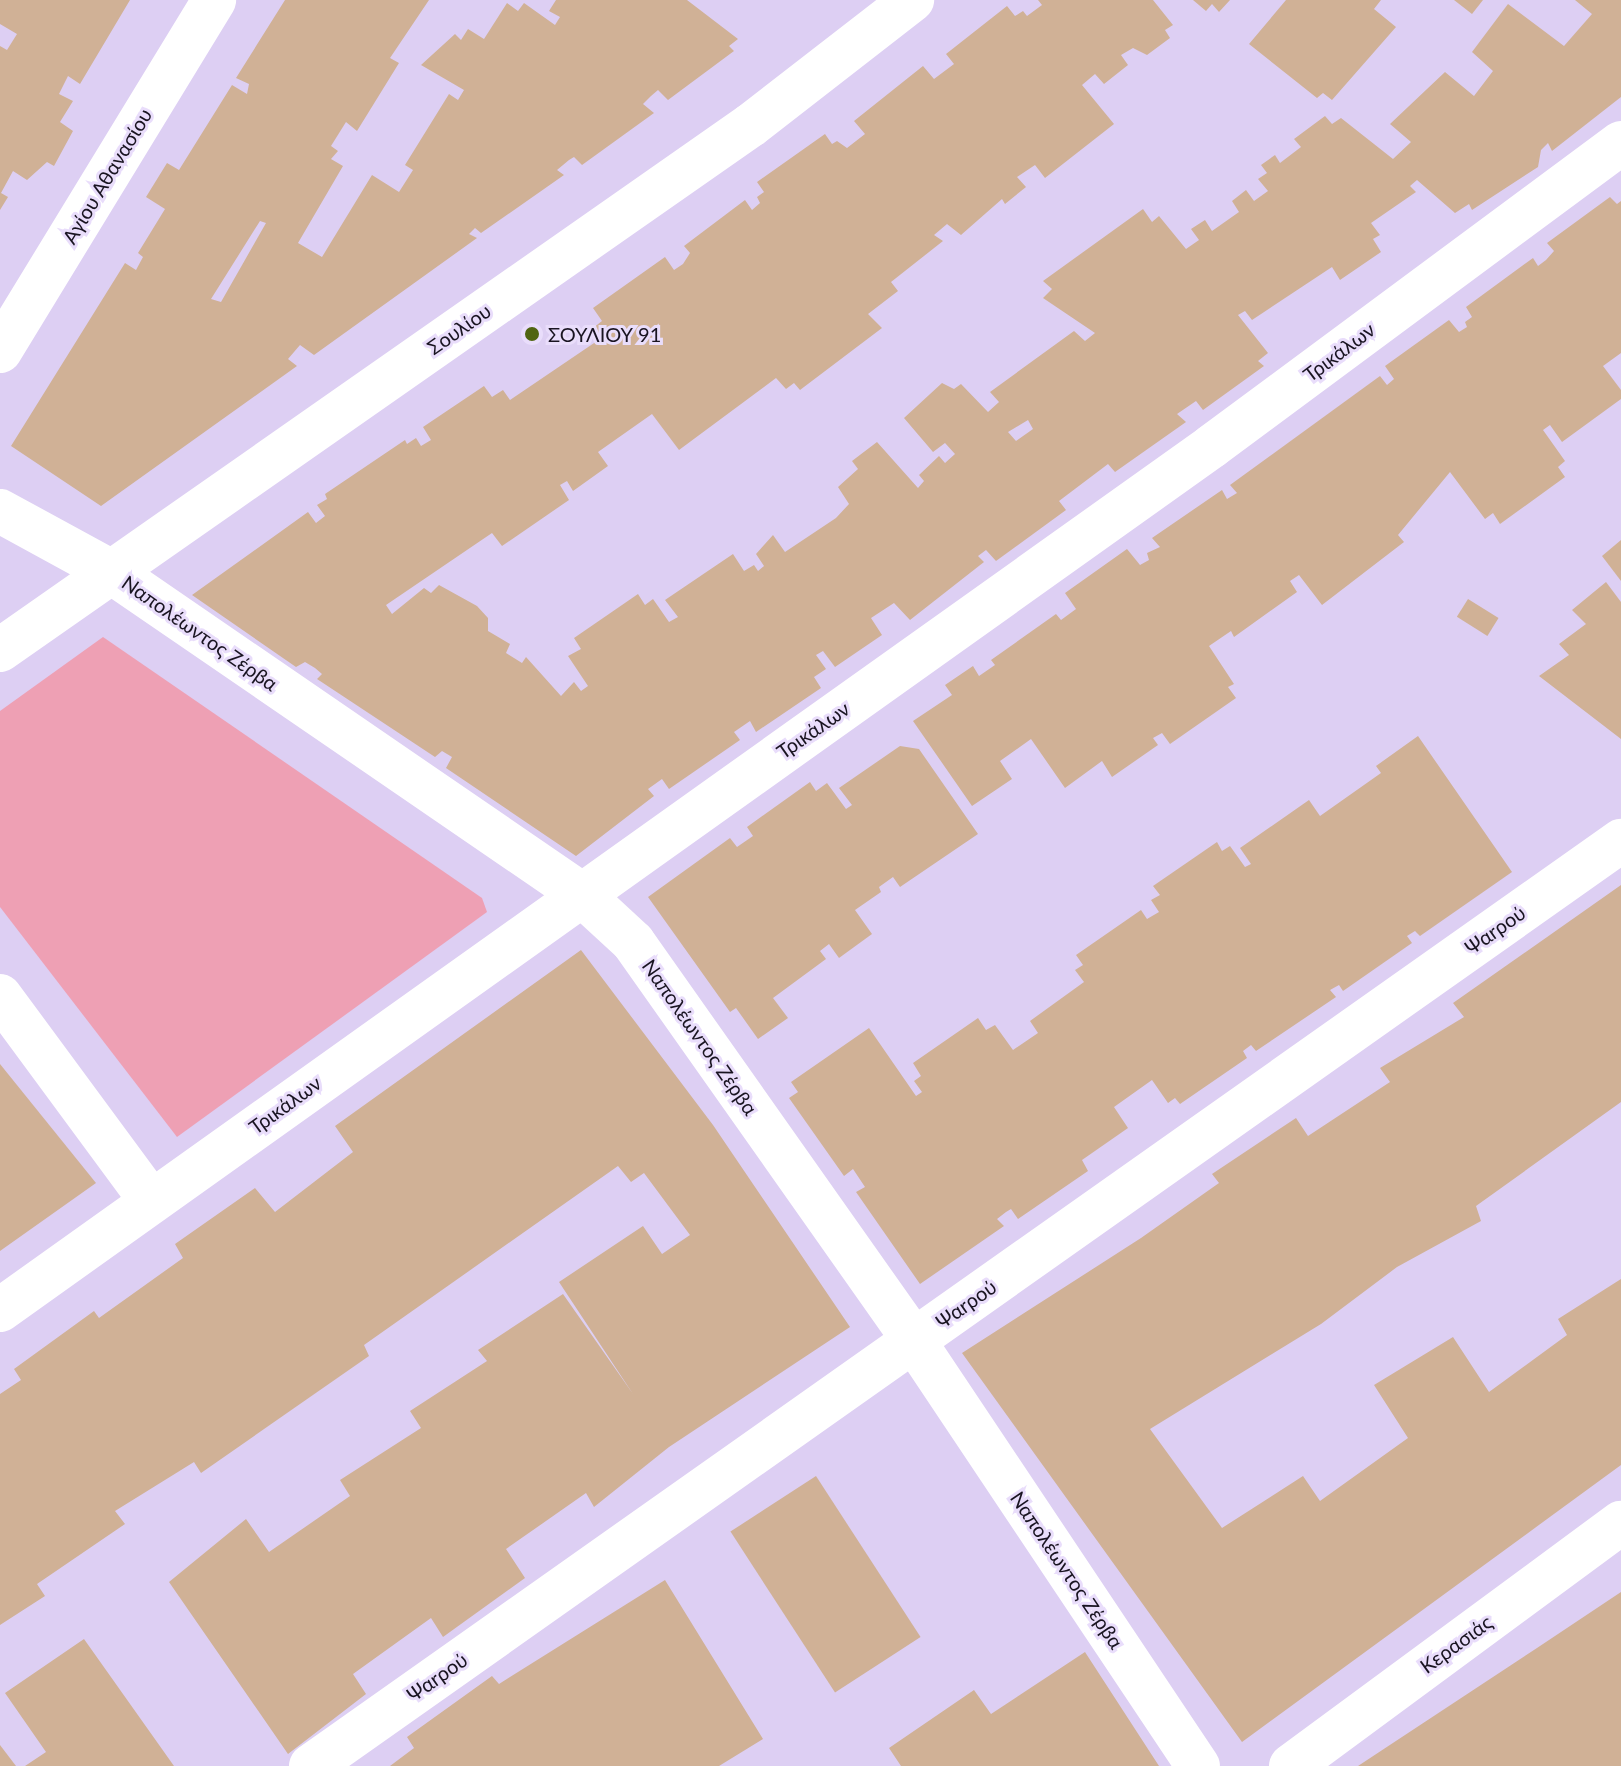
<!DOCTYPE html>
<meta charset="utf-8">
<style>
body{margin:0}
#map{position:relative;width:1621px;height:1766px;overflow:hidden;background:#ddcff3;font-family:Lato,sans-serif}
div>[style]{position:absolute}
.green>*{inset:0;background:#eea0b4}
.building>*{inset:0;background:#d0b196;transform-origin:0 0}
.minor>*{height:44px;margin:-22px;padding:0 22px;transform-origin:22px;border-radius:22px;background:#fff}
.tertiary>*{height:44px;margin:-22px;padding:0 22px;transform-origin:22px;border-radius:22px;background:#fff}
.dots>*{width:22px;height:22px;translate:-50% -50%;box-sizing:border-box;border:4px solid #e9ddfb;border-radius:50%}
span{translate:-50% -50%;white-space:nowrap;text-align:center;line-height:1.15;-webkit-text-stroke:6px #e9ddfb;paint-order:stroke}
.street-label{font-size:20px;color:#191421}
.poi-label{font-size:20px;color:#191421}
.left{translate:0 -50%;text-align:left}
</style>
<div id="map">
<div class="green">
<i style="clip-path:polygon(103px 637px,482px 898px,487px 912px,177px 1137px,0 907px,0 711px)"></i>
</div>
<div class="building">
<i style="clip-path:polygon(0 0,130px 0,80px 84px,68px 76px,59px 94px,73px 101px,60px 122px,73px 131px,54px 166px,47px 162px,27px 180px,13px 171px,1px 193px,8px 197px,0 210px,0 46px,7px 50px,17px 34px,0 24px)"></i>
<i style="clip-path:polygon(evenodd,285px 0,429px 0,390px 58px,399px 63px,357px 131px,346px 122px,331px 146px,338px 151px,331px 159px,343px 166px,298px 243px,322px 257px,372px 175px,399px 192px,413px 170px,405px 165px,449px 94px,458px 100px,464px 90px,421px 65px,455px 34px,461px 40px,468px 29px,484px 39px,507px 3px,518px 11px,524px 3px,555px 25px,560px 17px,549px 11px,556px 0,687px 0,738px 39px,729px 46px,734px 51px,668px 100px,658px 90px,651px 96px,643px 104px,654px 113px,582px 165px,574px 157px,569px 160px,557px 170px,564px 175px,481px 233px,475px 228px,469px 234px,477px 238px,314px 355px,300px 345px,288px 359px,297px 366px,101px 506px,11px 446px,125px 263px,136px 270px,143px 257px,138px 253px,165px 209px,146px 197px,167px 163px,179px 170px,232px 85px,247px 94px,249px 84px,236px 78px,285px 0,260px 221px,266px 223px,221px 302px,211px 299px,260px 221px)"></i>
<i style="clip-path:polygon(evenodd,1038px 0,1153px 0,1173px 25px,1165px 30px,1170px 38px,1147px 55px,1133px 48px,1121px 55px,1128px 65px,1104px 84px,1095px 74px,1082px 85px,1114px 124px,1045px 178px,1035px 165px,1017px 177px,1026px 187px,1005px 204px,1002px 199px,961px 235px,947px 224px,934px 235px,943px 241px,891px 282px,898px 291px,868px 314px,882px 328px,800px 390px,794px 383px,786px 389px,776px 378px,679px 450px,652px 414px,598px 452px,608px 466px,573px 491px,567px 481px,560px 485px,569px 500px,502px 546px,492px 533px,386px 605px,392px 614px,424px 588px,431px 593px,439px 585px,477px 606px,488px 618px,488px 631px,510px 644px,506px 653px,522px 663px,526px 657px,561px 696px,574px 682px,581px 691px,588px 686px,568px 656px,581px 649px,574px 638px,638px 594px,645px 605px,653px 599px,669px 622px,678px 617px,665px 600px,733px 554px,744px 571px,754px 565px,758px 571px,764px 566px,756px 554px,773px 535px,785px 552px,836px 518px,849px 504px,838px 487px,858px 469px,852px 461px,877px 442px,918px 488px,924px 481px,919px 475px,939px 456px,945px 463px,955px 454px,945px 443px,933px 452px,904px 418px,942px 383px,954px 389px,961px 384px,988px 412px,999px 402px,990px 392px,1074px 331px,1085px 341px,1095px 333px,1043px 298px,1052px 289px,1043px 281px,1143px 209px,1152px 222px,1159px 216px,1186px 249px,1199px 240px,1191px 229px,1205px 220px,1212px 231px,1239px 212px,1232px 201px,1246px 190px,1254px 201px,1268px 191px,1258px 179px,1267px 173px,1261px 165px,1275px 155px,1280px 163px,1301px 147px,1294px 139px,1325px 116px,1332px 124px,1341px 118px,1393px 159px,1411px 142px,1390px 124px,1445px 72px,1474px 96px,1493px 71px,1472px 52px,1508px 4px,1564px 46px,1592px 14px,1575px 0,1621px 0,1621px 97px,1552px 151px,1548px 143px,1541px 150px,1538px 167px,1472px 210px,1469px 204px,1455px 213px,1417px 180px,1410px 186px,1416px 192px,1371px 223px,1380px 235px,1373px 239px,1381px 252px,1340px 280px,1332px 267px,1252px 320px,1245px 311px,1238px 315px,1268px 353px,1258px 361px,1264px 366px,1203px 410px,1196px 401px,1177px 414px,1186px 422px,1115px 472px,1108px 464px,1059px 501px,1066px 510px,996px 561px,986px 550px,978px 556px,984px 562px,910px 620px,894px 603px,871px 618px,882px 635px,835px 667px,823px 651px,816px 655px,826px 669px,814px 677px,821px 688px,756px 732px,750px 721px,734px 732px,740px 740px,669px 789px,662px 779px,648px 789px,654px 796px,576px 856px,446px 768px,452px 757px,442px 751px,435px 757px,317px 679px,322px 674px,315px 668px,305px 662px,296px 667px,192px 595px,308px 512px,316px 523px,325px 516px,317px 505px,327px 499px,325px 494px,405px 440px,407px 444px,416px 438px,421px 446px,431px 440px,423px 427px,484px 386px,492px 397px,503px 390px,510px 400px,600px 339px,593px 328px,602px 321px,593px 308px,665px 257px,674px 270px,683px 264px,690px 253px,684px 246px,745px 200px,752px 210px,760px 203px,757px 197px,764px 192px,757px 182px,825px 134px,832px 144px,837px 141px,847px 148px,865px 134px,854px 121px,923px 66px,934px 79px,954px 64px,946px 54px,1007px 6px,1015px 16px,1023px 11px,1027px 16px,1042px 5px,1038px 0,1028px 420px,1033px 429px,1016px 441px,1008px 432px,1028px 420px)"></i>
<i style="clip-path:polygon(1193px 0,1230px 0,1219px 12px,1212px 4px,1206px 11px)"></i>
<i style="clip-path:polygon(1286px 0,1381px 0,1374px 9px,1396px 27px,1332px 100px,1323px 93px,1317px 98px,1249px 44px)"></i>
<i style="clip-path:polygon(1454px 0,1483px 0,1472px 14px)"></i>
<i style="clip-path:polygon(1610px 197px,1617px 204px,1621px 201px,1621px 353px,1603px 366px,1621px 390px,1621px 399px,1562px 442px,1550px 425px,1543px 430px,1565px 461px,1558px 467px,1565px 477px,1500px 524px,1493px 513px,1485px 519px,1450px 472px,1398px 535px,1404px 542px,1322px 605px,1299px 575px,1290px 581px,1297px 592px,1234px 637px,1231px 631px,1209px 646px,1234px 684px,1228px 687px,1236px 698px,1170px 744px,1162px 733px,1153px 738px,1158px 745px,1112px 777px,1102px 761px,1065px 788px,1031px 739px,1000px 761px,1012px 779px,972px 806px,913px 721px,952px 695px,945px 685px,973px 666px,979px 676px,995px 665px,991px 660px,1056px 614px,1061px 620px,1076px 609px,1065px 593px,1127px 549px,1140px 565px,1149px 560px,1147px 553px,1160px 547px,1152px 538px,1222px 490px,1227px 499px,1237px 493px,1230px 485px,1380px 376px,1387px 385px,1394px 379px,1385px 366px,1449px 320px,1459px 332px,1467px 327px,1465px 322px,1472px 317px,1466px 307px,1533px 258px,1538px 266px,1546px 260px,1554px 251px,1547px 243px)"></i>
<i style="clip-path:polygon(1621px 540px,1621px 581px,1602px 556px)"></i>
<i style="clip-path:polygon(1606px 582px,1621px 602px,1621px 739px,1539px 676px,1569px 655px,1559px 644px,1586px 624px,1572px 610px)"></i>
<i style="left:1468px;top:599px;width:36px;height:21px;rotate:32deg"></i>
<i style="clip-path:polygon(1418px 736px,1512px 872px,1420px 936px,1415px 931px,1407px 936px,1412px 943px,1343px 991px,1339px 985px,1330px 990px,1336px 997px,1256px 1051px,1251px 1045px,1243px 1051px,1247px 1058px,1180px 1104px,1175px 1098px,1168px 1103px,1152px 1080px,1114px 1107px,1128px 1128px,1082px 1160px,1088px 1171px,1018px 1219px,1011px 1209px,1006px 1212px,997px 1219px,1004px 1226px,920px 1284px,856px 1192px,865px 1187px,853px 1169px,844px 1176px,789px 1098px,798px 1092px,791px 1082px,869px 1028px,916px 1096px,922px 1092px,914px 1081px,921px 1076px,913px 1063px,978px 1018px,986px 1030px,995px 1025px,1013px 1050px,1038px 1033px,1030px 1021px,1084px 982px,1075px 970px,1083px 965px,1076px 955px,1141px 910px,1147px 919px,1159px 912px,1151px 900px,1160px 895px,1153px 886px,1217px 842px,1222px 851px,1230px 846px,1245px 867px,1251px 864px,1240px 848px,1309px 800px,1320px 816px,1381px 773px,1376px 766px)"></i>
<i style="clip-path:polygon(900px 746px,919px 749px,978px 834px,900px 887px,893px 877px,879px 887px,881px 892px,855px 910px,872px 934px,839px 958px,829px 944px,820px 951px,826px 959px,773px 998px,788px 1018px,758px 1039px,736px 1008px,730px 1012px,648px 897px,730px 838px,737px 847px,753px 836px,747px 827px,810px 782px,816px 791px,827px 783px,846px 809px,852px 805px,839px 788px)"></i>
<i style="clip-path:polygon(1621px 885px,1621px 1102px,1476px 1206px,1481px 1221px,1397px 1267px,1321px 1324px,1150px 1429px,1222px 1528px,1303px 1476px,1320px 1501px,1408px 1438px,1374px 1385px,1453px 1337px,1489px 1392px,1567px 1335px,1558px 1319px,1621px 1279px,1621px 1465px,1242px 1742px,962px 1353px,1141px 1238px,1219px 1183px,1212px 1174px,1296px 1118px,1308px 1136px,1390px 1082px,1380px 1068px,1464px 1017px,1453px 1003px)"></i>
<i style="clip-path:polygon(581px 950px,713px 1125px,850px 1327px,669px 1447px,594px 1507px,586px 1493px,506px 1549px,525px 1578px,443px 1637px,431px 1618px,353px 1674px,366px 1694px,288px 1754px,169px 1582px,246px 1519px,269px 1552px,350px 1496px,340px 1480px,421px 1428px,410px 1411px,487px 1361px,478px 1350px,563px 1294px,633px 1394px,559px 1282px,643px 1226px,662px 1254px,690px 1235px,644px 1173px,631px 1182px,618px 1166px,364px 1345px,369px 1356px,201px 1473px,194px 1462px,115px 1511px,125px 1524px,37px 1584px,45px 1596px,0 1625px,0 1394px,21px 1380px,14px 1369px,94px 1311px,99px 1318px,183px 1258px,175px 1244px,255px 1188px,275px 1212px,353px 1152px,335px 1126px)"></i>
<i style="clip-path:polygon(0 1064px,96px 1183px,0 1251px)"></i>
<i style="left:816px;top:1476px;width:192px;height:102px;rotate:57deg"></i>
<i style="clip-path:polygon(665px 1580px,763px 1739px,719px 1766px,390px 1766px,414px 1748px,407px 1737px,492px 1676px,499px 1684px)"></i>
<i style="clip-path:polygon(1621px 1592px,1621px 1766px,1358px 1766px,1537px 1648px)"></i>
<i style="clip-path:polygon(84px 1639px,174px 1766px,25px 1766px,46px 1752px,5px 1693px)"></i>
<i style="clip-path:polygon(1085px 1652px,1159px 1766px,901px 1766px,889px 1748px,974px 1690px,991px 1714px)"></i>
<i style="clip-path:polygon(0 1745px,16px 1766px,0 1766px)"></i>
</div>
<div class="minor">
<i style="left:0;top:511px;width:125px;rotate:28.6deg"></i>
<i style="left:110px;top:571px;width:571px;rotate:34.44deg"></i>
<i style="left:581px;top:894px;width:71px;rotate:42.7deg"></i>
<i style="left:633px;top:942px;width:488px;rotate:54.8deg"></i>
<i style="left:914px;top:1341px;width:511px;rotate:56.25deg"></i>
<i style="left:0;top:650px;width:916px;rotate:-34.96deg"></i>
<i style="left:751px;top:125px;width:204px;rotate:-37.8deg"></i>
<i style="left:0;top:996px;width:255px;rotate:53.6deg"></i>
<i style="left:0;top:1310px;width:1488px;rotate:-35.48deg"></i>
<i style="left:1212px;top:446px;width:509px;rotate:-36.53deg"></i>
<i style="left:311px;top:1766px;width:1604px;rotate:-35.23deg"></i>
<i style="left:1291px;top:1766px;width:410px;rotate:-36.4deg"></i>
</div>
<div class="tertiary">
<i style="left:0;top:351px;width:411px;rotate:-58.6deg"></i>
</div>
<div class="dots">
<i style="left:532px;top:334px;background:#506410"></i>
</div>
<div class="street-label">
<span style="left:107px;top:176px;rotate:-59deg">Αγίου Αθανασίου</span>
<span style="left:459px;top:329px;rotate:-35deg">Σουλίου</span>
<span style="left:1339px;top:352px;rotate:-37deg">Τρικάλων</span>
<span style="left:200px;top:633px;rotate:35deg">Ναπολέωντος Ζέρβα</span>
<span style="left:813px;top:730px;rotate:-35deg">Τρικάλων</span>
<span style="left:1495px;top:930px;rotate:-35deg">Ψαrρού</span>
<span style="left:700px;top:1037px;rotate:55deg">Ναπολέωντος Ζέρβα</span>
<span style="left:285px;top:1105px;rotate:-36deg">Τρικάλων</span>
<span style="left:966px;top:1304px;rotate:-35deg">Ψαrρού</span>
<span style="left:1067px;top:1570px;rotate:56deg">Ναπολέωντος Ζέρβα</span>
<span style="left:1456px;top:1644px;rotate:-36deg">Κερασιάς</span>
<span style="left:437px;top:1677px;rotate:-35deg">Ψαrρού</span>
</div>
<div class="poi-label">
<span class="left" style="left:548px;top:334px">ΣΟΥΛΙΟΥ 91</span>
</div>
</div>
